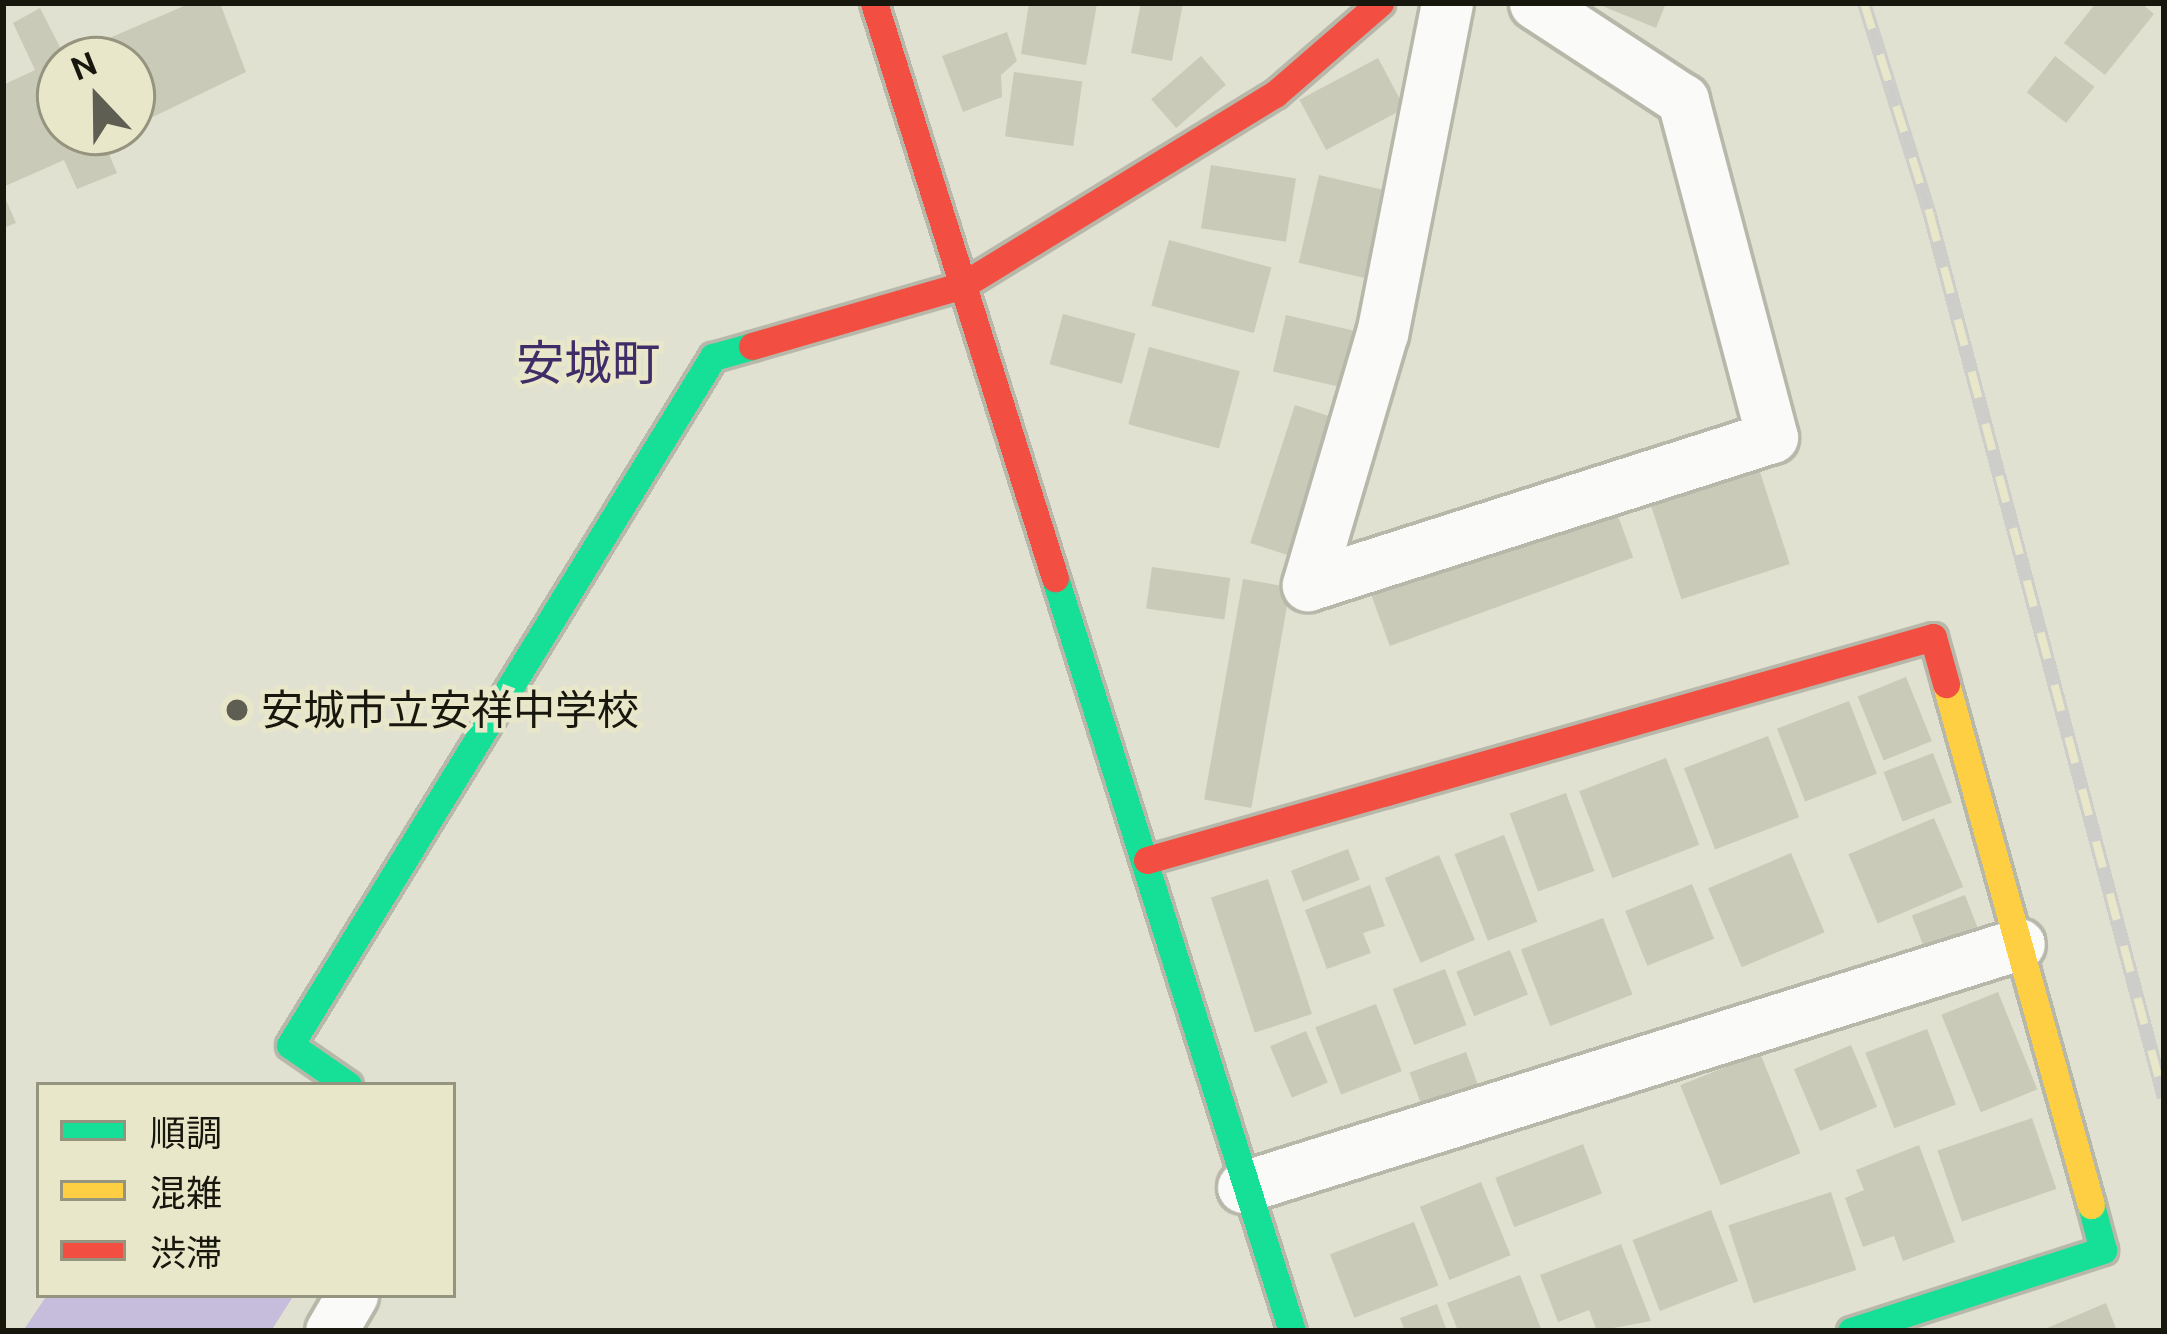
<!DOCTYPE html>
<meta charset="utf-8">
<style>
body{margin:0}
#map{position:relative;width:2167px;height:1334px;overflow:hidden;background:#e1e1d1;font-family:Ubuntu,"Noto Sans JP",sans-serif}
div>[style]{position:absolute}
.water>*{inset:0;background:#c6bddc}
.building>*{inset:0;background:#cacab8;transform-origin:0 0}
.roads{filter:drop-shadow(3px 0 #b7b7aa) drop-shadow(-3px 0 #b7b7aa) drop-shadow(0 3px #b7b7aa) drop-shadow(0 -3px #b7b7aa)}
.street>*{height:51px;margin:-25.5px;padding:0 25.5px;transform-origin:25.5px;border-radius:25.5px;background:#fafaf8}
.fast>*{height:27px;margin:-13.5px;padding:0 13.5px;transform-origin:13.5px;border-radius:13.5px;background:#16e098}
.slow>*{height:27px;margin:-13.5px;padding:0 13.5px;transform-origin:13.5px;border-radius:13.5px;background:#ffcf43}
.jam>*{height:27px;margin:-13.5px;padding:0 13.5px;transform-origin:13.5px;border-radius:13.5px;background:#f24e42}
.rail>*{height:14px;margin-top:-7px;transform-origin:0;background:repeating-linear-gradient(90deg,#e8e7ca 0 27px,#cdcdc9 0 54px);box-sizing:border-box;border-block:3px solid #cdcdc9}
.dots>*{width:33px;height:33px;translate:-50% -50%;box-sizing:border-box;border:6px solid #e8e7ca;border-radius:50%}
span{translate:-50% -50%;white-space:nowrap;text-align:center;line-height:1.15;-webkit-text-stroke:9px #e8e7ca;paint-order:stroke}
.poi-label{font-size:42px;color:#18170d}
.left{translate:0 -50%;text-align:left}
.quarter-label{font-size:48px;color:#402d68}
.frame{position:absolute;inset:0;border:6px solid #18170d;pointer-events:none}
.legend{position:absolute;left:36px;top:1082px;width:420px;height:216px;box-sizing:border-box;background:#e8e7ca;border:3px solid #95947e;margin:0;padding:15px 21px;list-style:none;font-size:36px;color:#18170d}
.legend li{display:flex;align-items:center;gap:24px;height:60px}
.legend b{width:60px;border:3px solid #95947e}
.north{position:absolute;left:36px;top:36px;width:120px;height:120px;box-sizing:border-box;background:#e8e7ca;border:3px solid #95947e;border-radius:50%;rotate:338deg;font-size:33px;font-weight:700;line-height:48px;text-align:center;color:#18170d}
.north::after{content:'';display:block;margin:auto;width:42px;height:54px;background:#5e5e52;clip-path:polygon(50% 0,100% 100%,50% 72%,0 100%)}
</style>
<div id="map">
<div class="water">
<i style="clip-path:polygon(47px 1295px,294px 1295px,271px 1331px,23px 1331px)"></i>
</div>
<div class="building">
<i style="clip-path:polygon(191px 3px,220px 3px,246px 72px,132px 127px,132px 60px,60px 60px,60px 132px,121px 132px,103px 140px,117px 173px,77px 189px,64px 160px,3px 187px,3px 85px,35px 70px,13px 23px,40px 8px,65px 57px)"></i>
<i style="clip-path:polygon(1029px 3px,1097px 4px,1086px 65px,1021px 54px)"></i>
<i style="clip-path:polygon(1141px 3px,1183px 3px,1172px 61px,1131px 53px)"></i>
<i style="clip-path:polygon(1595px 3px,1666px 3px,1656px 28px)"></i>
<i style="clip-path:polygon(2096px 3px,2141px 3px,2154px 14px,2105px 75px,2064px 43px)"></i>
<i style="clip-path:polygon(1007px 32px,1017px 61px,1001px 75px,1002px 97px,963px 112px,942px 56px)"></i>
<i style="left:1201px;top:56px;width:38px;height:66px;rotate:49deg"></i>
<i style="left:2055px;top:56px;width:50px;height:46px;rotate:38deg"></i>
<i style="left:1378px;top:58px;width:57px;height:89px;rotate:62deg"></i>
<i style="left:1014px;top:72px;width:69px;height:65px;rotate:8deg"></i>
<i style="left:1211px;top:165px;width:86px;height:64px;rotate:9deg"></i>
<i style="left:1319px;top:175px;width:72px;height:90px;rotate:13deg"></i>
<i style="clip-path:polygon(3px 193px,16px 223px,3px 228px)"></i>
<i style="left:1169px;top:240px;width:106px;height:68px;rotate:15deg"></i>
<i style="left:1063px;top:314px;width:75px;height:52px;rotate:15deg"></i>
<i style="left:1286px;top:315px;width:78px;height:58px;rotate:13deg"></i>
<i style="left:1149px;top:347px;width:94px;height:80px;rotate:15deg"></i>
<i style="left:1295px;top:405px;width:47px;height:145px;rotate:18deg"></i>
<i style="left:1758px;top:466px;width:103px;height:114px;rotate:72deg"></i>
<i style="left:1613px;top:502px;width:59px;height:259px;rotate:70deg"></i>
<i style="left:1152px;top:567px;width:79px;height:42px;rotate:8deg"></i>
<i style="left:1243px;top:579px;width:48px;height:224px;rotate:10deg"></i>
<i style="left:1906px;top:677px;width:69px;height:52px;rotate:68deg"></i>
<i style="left:1849px;top:701px;width:78px;height:77px;rotate:69deg"></i>
<i style="left:1768px;top:736px;width:87px;height:90px;rotate:69deg"></i>
<i style="left:1933px;top:753px;width:53px;height:53px;rotate:69deg"></i>
<i style="left:1666px;top:758px;width:93px;height:93px;rotate:69deg"></i>
<i style="left:1566px;top:793px;width:83px;height:60px;rotate:70deg"></i>
<i style="left:1934px;top:818px;width:75px;height:93px;rotate:67deg"></i>
<i style="left:1504px;top:835px;width:93px;height:53px;rotate:69deg"></i>
<i style="left:1348px;top:849px;width:33px;height:61px;rotate:69deg"></i>
<i style="left:1791px;top:853px;width:86px;height:90px;rotate:67deg"></i>
<i style="left:1439px;top:855px;width:92px;height:59px;rotate:67deg"></i>
<i style="left:1268px;top:879px;width:142px;height:60px;rotate:72deg"></i>
<i style="left:1692px;top:884px;width:59px;height:72px;rotate:68deg"></i>
<i style="clip-path:polygon(1370px 885px,1385px 926px,1363px 933px,1371px 953px,1327px 969px,1305px 910px)"></i>
<i style="left:1965px;top:895px;width:40px;height:57px;rotate:69deg"></i>
<i style="left:1603px;top:918px;width:82px;height:88px;rotate:69deg"></i>
<i style="left:1510px;top:950px;width:48px;height:58px;rotate:68deg"></i>
<i style="left:1445px;top:969px;width:60px;height:56px;rotate:69deg"></i>
<i style="left:1998px;top:992px;width:105px;height:61px;rotate:68deg"></i>
<i style="left:1376px;top:1004px;width:72px;height:65px;rotate:69deg"></i>
<i style="left:1927px;top:1029px;width:81px;height:66px;rotate:69deg"></i>
<i style="left:1306px;top:1031px;width:56px;height:39px;rotate:67deg"></i>
<i style="left:1851px;top:1045px;width:67px;height:62px;rotate:67deg"></i>
<i style="left:1466px;top:1052px;width:38px;height:60px;rotate:70deg"></i>
<i style="left:1760px;top:1053px;width:108px;height:86px;rotate:68deg"></i>
<i style="left:2032px;top:1118px;width:75px;height:100px;rotate:71deg"></i>
<i style="left:1583px;top:1144px;width:53px;height:94px;rotate:69deg"></i>
<i style="clip-path:polygon(1919px 1145px,1955px 1242px,1903px 1261px,1894px 1236px,1863px 1247px,1845px 1198px,1864px 1190px,1856px 1170px)"></i>
<i style="left:1481px;top:1182px;width:79px;height:66px;rotate:68deg"></i>
<i style="left:1831px;top:1192px;width:82px;height:108px;rotate:72deg"></i>
<i style="left:1711px;top:1210px;width:76px;height:84px;rotate:69deg"></i>
<i style="left:1414px;top:1222px;width:68px;height:90px;rotate:69deg"></i>
<i style="clip-path:polygon(1621px 1244px,1651px 1321px,1597px 1331px,1589px 1310px,1558px 1322px,1540px 1275px)"></i>
<i style="clip-path:polygon(1520px 1275px,1542px 1331px,1458px 1331px,1447px 1303px)"></i>
<i style="clip-path:polygon(2106px 1303px,2117px 1331px,2048px 1331px,2047px 1328px)"></i>
<i style="clip-path:polygon(1437px 1304px,1447px 1331px,1405px 1331px,1400px 1318px)"></i>
</div>
<div class="roads">
<div class="street">
<i style="left:1447px;top:3px;width:336px;rotate:101.1deg"></i>
<i style="left:1382px;top:333px;width:263px;rotate:106.4deg"></i>
<i style="left:1308px;top:585px;width:487px;rotate:-17.7deg"></i>
<i style="left:1772px;top:437px;width:349px;rotate:-104.8deg"></i>
<i style="left:1683px;top:100px;width:177px;rotate:-146.8deg"></i>
<i style="left:1243px;top:1187px;width:813px;rotate:-17.39deg"></i>
<i style="left:331px;top:1331px;width:42px;rotate:-59.7deg"></i>
</div>
<div class="fast">
<i style="left:1055px;top:578px;width:789px;rotate:72.53deg"></i>
<i style="left:348px;top:1085px;width:70px;rotate:-145.4deg"></i>
<i style="left:290px;top:1045px;width:808px;rotate:-58.42deg"></i>
<i style="left:713px;top:357px;width:41px;rotate:-15.8deg"></i>
<i style="left:1851px;top:1331px;width:265px;rotate:-17.8deg"></i>
<i style="left:2103px;top:1250px;width:47px;rotate:-104.9deg"></i>
</div>
<div class="slow">
<i style="left:1946px;top:684px;width:541px;rotate:74.45deg"></i>
</div>
<div class="jam">
<i style="left:874px;top:3px;width:603px;rotate:72.53deg"></i>
<i style="left:752px;top:346px;width:220px;rotate:-16.1deg"></i>
<i style="left:963px;top:285px;width:366px;rotate:-31.5deg"></i>
<i style="left:1275px;top:94px;width:139px;rotate:-40.9deg"></i>
<i style="left:1147px;top:860px;width:817px;rotate:-15.84deg"></i>
<i style="left:1933px;top:637px;width:49px;rotate:74.5deg"></i>
</div>
</div>
<div class="rail">
<i style="left:1864px;top:3px;width:222px;rotate:72.7deg"></i>
<i style="left:1930px;top:215px;width:913px;rotate:75.16deg"></i>
</div>
<div class="dots">
<i style="left:237px;top:710px;background:#5e5e52"></i>
</div>
<div class="poi-label">
<span class="left" style="left:261px;top:710px">安城市立安祥中学校</span>
</div>
<div class="quarter-label">
<span style="left:588px;top:363px">安城町</span>
</div>
<div class="frame"></div>
<ul class="legend">
<li><b style="height:15px;background:#16e098"></b>順調</li>
<li><b style="height:15px;background:#ffcf43"></b>混雑</li>
<li><b style="height:15px;background:#f24e42"></b>渋滞</li>
</ul>
<div class="north">N</div>
</div>
